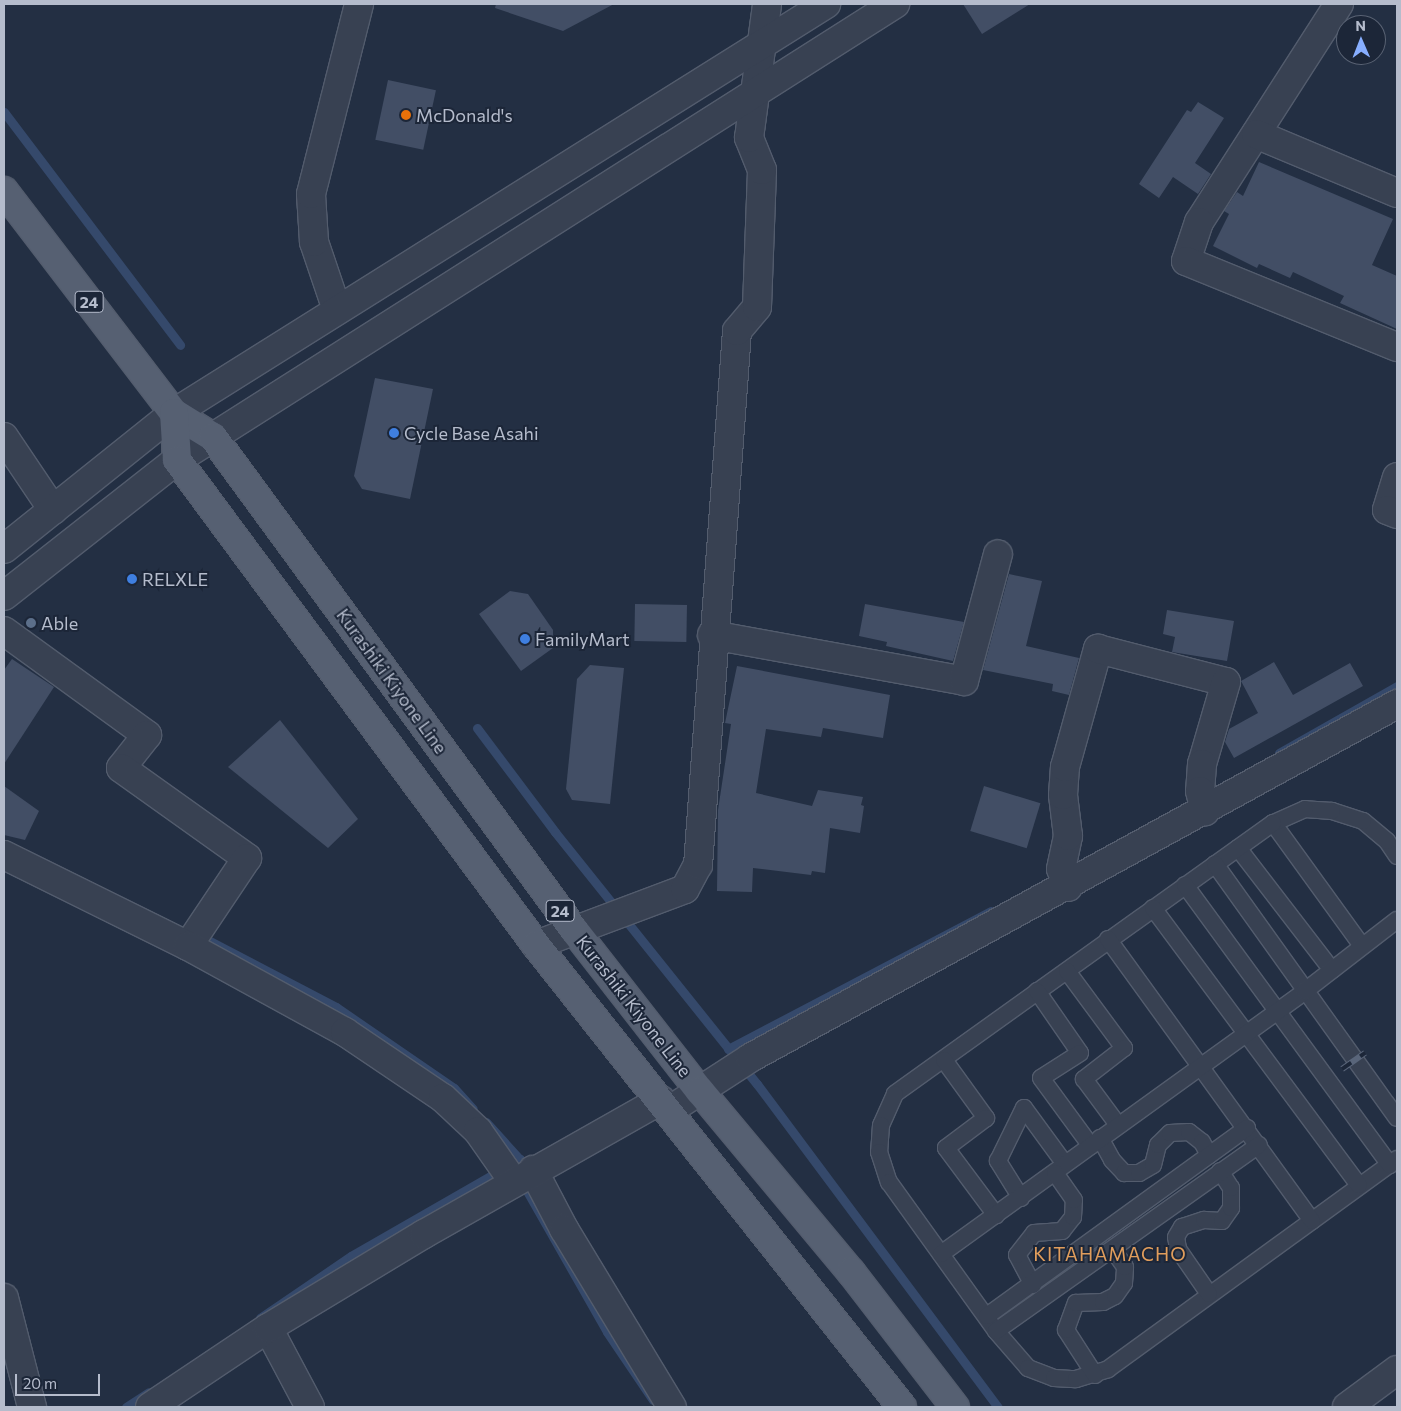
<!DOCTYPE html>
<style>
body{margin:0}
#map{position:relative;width:1401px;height:1411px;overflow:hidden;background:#232f43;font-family:Commissioner,sans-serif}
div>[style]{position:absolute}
.stream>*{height:9px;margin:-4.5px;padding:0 4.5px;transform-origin:4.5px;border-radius:4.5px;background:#35496b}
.building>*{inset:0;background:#424e65;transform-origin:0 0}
.roads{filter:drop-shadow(1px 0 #535c6d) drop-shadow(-1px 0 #535c6d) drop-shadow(0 1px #535c6d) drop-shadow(0 -1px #535c6d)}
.service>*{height:16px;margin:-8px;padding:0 8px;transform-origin:8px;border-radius:8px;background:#384152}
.minor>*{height:28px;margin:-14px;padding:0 14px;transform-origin:14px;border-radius:14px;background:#384152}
.tertiary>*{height:28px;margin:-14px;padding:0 14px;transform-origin:14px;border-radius:14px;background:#384152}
.primary>*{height:28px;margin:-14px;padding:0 14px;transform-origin:14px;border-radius:14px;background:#566072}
.rail>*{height:5.5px;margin-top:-2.75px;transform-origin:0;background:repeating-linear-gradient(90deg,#1c2638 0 11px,#59657a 0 22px);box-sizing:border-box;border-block:1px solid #59657a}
.dots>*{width:14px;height:14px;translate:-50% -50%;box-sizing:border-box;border:2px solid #1c2638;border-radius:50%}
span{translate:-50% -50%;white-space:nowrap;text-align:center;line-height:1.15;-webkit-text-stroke:4px #1c2638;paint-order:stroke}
.shield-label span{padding:1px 4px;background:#1c2638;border:1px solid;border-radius:4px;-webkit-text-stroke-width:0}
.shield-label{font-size:16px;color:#b5bccc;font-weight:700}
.poi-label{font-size:18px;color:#b5bccc}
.left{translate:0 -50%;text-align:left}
.street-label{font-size:18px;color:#b5bccc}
.neighbourhood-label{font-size:19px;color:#e09d5c;letter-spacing:1px}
.frame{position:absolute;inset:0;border:5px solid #b5bccc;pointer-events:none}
.north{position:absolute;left:1336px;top:15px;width:50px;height:50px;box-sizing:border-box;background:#1c2638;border:1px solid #596273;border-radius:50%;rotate:359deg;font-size:14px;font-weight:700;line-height:20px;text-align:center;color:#b5bccc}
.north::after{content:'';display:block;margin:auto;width:18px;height:22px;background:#87aeff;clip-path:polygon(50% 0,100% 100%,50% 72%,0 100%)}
.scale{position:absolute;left:15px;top:1374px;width:85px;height:22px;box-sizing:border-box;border:2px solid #b5bccc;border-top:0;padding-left:6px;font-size:15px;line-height:18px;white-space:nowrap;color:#b5bccc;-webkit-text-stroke:4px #1c2638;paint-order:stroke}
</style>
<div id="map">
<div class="stream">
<i style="left:4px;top:112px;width:292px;rotate:52.9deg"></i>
<i style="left:477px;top:728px;width:130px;rotate:53.1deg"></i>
<i style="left:555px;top:832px;width:323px;rotate:51.3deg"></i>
<i style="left:757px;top:1084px;width:403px;rotate:53.3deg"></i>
<i style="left:1279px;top:753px;width:136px;rotate:-29.6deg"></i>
<i style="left:204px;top:938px;width:149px;rotate:27.6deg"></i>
<i style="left:336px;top:1007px;width:143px;rotate:34.5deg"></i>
<i style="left:454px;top:1088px;width:28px;rotate:48deg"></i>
<i style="left:728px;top:1049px;width:297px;rotate:-27.7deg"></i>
<i style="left:486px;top:1122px;width:54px;rotate:48deg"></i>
<i style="left:527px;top:1191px;width:162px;rotate:60.4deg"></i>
<i style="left:607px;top:1332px;width:82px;rotate:55.9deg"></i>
<i style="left:260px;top:1318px;width:110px;rotate:-34.3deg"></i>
<i style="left:351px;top:1256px;width:195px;rotate:-29.9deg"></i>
<i style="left:126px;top:1407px;width:27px;rotate:-33deg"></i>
</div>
<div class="building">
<i style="clip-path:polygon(496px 4px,614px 4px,563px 31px,495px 8px)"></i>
<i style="clip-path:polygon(963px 4px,1030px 4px,982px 34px)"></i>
<i style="left:388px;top:80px;width:49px;height:61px;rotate:12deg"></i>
<i style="clip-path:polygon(1198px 102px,1224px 118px,1195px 163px,1211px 174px,1198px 194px,1173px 177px,1159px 198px,1139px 184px,1187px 110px,1191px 112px)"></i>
<i style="clip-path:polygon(1259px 162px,1393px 219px,1372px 265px,1397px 276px,1397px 329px,1340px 303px,1344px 296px,1293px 272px,1290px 278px,1259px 264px,1257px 268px,1213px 246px,1229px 214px,1224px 211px,1237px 192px,1243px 196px)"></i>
<i style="clip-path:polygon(375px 378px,433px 389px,410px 499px,362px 489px,354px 476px)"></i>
<i style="clip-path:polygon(1009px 574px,1042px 581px,1026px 646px,1079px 658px,1069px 695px,1052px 691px,1053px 684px,983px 670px)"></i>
<i style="clip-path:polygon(510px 591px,528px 594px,553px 630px,553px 648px,521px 671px,479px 614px)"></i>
<i style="left:635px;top:604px;width:52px;height:37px;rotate:1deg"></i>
<i style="clip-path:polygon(865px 604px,964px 622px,953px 661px,886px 646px,887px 642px,859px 636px)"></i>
<i style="clip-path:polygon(1167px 610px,1234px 621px,1227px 661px,1172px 652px,1175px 637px,1163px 634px)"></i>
<i style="clip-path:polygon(12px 659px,54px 687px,4px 764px,4px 670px)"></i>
<i style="clip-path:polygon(1274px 662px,1293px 695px,1350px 663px,1363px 686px,1234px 758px,1225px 742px,1229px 729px,1258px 713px,1241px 681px)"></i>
<i style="clip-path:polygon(590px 665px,624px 668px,610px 804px,572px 800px,566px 789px,577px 679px)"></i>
<i style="clip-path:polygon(737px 666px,890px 695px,883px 738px,823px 728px,821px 737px,766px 729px,756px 793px,812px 806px,818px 790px,863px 797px,861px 805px,864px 806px,860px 833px,830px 828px,825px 873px,812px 871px,811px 875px,753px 868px,752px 892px,717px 891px,718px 810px,731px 724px,725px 723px)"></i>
<i style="clip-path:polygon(280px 720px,358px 819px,328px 848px,228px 767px)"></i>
<i style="clip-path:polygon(4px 786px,39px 811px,25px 840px,4px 835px)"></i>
<i style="left:984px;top:786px;width:59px;height:47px;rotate:17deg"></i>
</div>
<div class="roads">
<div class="service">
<i style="left:1273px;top:823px;width:152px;rotate:54.1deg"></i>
<i style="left:1238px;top:848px;width:154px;rotate:52.4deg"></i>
<i style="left:1397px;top:856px;width:18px;rotate:-124deg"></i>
<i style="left:1387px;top:841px;width:31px;rotate:-140deg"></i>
<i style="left:1363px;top:821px;width:33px;rotate:-162deg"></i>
<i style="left:1332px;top:811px;width:27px;rotate:-176deg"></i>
<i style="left:1305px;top:809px;width:35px;rotate:156deg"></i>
<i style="left:1273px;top:823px;width:465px;rotate:144.4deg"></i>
<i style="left:895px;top:1094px;width:34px;rotate:114deg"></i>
<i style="left:881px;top:1125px;width:27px;rotate:94deg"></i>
<i style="left:879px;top:1152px;width:32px;rotate:72deg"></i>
<i style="left:889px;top:1182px;width:183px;rotate:54.3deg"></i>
<i style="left:996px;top:1331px;width:49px;rotate:49.1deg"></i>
<i style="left:1028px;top:1368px;width:28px;rotate:21deg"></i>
<i style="left:1054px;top:1378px;width:22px;rotate:3deg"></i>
<i style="left:1076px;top:1379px;width:34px;rotate:-17deg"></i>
<i style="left:1108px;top:1369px;width:357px;rotate:-36deg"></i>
<i style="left:1215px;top:864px;width:312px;rotate:54.4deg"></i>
<i style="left:1185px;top:885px;width:347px;rotate:53.8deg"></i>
<i style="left:1153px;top:908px;width:345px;rotate:53.4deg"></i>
<i style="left:1108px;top:939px;width:348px;rotate:54.1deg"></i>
<i style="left:1067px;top:971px;width:96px;rotate:53.5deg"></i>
<i style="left:1124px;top:1048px;width:51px;rotate:142.2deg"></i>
<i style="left:1084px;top:1079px;width:57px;rotate:53.5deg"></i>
<i style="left:1037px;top:991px;width:75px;rotate:55.3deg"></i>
<i style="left:1080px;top:1053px;width:46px;rotate:147.3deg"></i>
<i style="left:1041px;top:1078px;width:84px;rotate:53.7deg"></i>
<i style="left:944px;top:1060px;width:72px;rotate:54.1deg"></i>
<i style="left:986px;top:1118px;width:50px;rotate:143.1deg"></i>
<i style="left:946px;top:1148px;width:84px;rotate:53.3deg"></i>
<i style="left:1100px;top:1138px;width:25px;rotate:61deg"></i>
<i style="left:1112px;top:1160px;width:18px;rotate:47deg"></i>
<i style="left:1124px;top:1173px;width:15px"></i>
<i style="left:1139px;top:1173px;width:16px;rotate:-30deg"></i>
<i style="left:1153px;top:1165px;width:21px;rotate:-76deg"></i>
<i style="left:1158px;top:1145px;width:17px;rotate:-45deg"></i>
<i style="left:1170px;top:1133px;width:19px;rotate:-3deg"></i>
<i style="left:1189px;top:1132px;width:16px;rotate:38deg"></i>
<i style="left:1202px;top:1142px;width:15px;rotate:62deg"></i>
<i style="left:1021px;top:1198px;width:44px;rotate:-121.9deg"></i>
<i style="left:998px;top:1161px;width:59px;rotate:-63.9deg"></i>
<i style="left:1024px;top:1108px;width:69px;rotate:53.8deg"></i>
<i style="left:941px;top:1254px;width:449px;rotate:-35.8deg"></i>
<i style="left:1305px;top:991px;width:116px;rotate:-37.7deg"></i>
<i style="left:1033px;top:1285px;width:34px;rotate:-118deg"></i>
<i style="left:1017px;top:1255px;width:28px;rotate:-52deg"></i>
<i style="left:1034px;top:1233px;width:28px;rotate:-4deg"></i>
<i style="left:1062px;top:1231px;width:18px;rotate:-52deg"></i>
<i style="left:1073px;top:1217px;width:17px;rotate:-87deg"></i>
<i style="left:1074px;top:1200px;width:33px;rotate:-125deg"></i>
<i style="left:1209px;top:1294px;width:55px;rotate:-124.6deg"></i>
<i style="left:1178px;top:1249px;width:12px;rotate:-99deg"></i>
<i style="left:1176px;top:1237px;width:12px;rotate:-59deg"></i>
<i style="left:1182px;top:1227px;width:23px;rotate:-18deg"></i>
<i style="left:1204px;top:1220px;width:18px;rotate:3deg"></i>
<i style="left:1222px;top:1221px;width:16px;rotate:-55deg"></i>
<i style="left:1231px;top:1208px;width:20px;rotate:-90deg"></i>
<i style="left:1231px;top:1188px;width:20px;rotate:-123deg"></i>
<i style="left:987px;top:1316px;width:321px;rotate:-35.9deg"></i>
<i style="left:996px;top:1331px;width:322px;rotate:-35.3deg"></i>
<i style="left:1095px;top:1375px;width:54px;rotate:-122.8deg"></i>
<i style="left:1066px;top:1330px;width:29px;rotate:-70deg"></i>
<i style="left:1076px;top:1303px;width:27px;rotate:-2deg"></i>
<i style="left:1103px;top:1302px;width:13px;rotate:-27deg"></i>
<i style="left:1115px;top:1296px;width:16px;rotate:-55deg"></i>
<i style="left:1124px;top:1283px;width:16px;rotate:-86deg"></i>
<i style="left:1125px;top:1267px;width:21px;rotate:-125deg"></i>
</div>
<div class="minor">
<i style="left:1339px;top:4px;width:259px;rotate:122.7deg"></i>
<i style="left:1199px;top:222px;width:41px;rotate:108.4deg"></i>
<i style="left:1186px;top:261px;width:228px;rotate:22.2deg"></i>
<i style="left:1256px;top:134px;width:153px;rotate:22.7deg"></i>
<i style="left:337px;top:310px;width:72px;rotate:-108.7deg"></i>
<i style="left:314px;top:242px;width:48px;rotate:-93.6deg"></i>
<i style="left:311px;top:194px;width:196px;rotate:-75.8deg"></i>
<i style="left:4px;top:437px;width:88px;rotate:56.1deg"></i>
<i style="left:1397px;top:477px;width:34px;rotate:107deg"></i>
<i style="left:1387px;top:510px;width:11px;rotate:22deg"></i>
<i style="left:4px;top:631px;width:177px;rotate:36deg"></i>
<i style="left:147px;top:735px;width:42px;rotate:128.2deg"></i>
<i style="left:121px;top:768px;width:155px;rotate:35.5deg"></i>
<i style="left:247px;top:858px;width:106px;rotate:123.8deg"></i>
<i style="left:712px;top:635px;width:256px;rotate:10.3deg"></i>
<i style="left:964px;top:681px;width:131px;rotate:-75deg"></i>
<i style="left:4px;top:855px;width:205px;rotate:26.3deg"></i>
<i style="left:188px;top:946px;width:179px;rotate:28.7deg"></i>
<i style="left:345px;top:1032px;width:118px;rotate:34deg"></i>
<i style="left:443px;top:1098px;width:48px;rotate:43.3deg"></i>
<i style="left:478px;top:1131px;width:61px;rotate:55deg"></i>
<i style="left:1068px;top:887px;width:19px;rotate:-111deg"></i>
<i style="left:1061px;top:869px;width:34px;rotate:-78deg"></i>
<i style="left:1068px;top:836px;width:41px;rotate:-97deg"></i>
<i style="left:1063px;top:795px;width:28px;rotate:-86deg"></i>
<i style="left:1065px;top:767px;width:123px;rotate:-74.4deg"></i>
<i style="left:1098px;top:649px;width:132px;rotate:14.5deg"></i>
<i style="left:1226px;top:682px;width:85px;rotate:106.3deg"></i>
<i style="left:1202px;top:764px;width:27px;rotate:94deg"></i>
<i style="left:1200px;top:791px;width:21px;rotate:76deg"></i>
<i style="left:536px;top:945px;width:159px;rotate:-20.6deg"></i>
<i style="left:685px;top:889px;width:27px;rotate:-62deg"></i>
<i style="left:698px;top:865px;width:535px;rotate:-85.82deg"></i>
<i style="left:737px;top:331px;width:31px;rotate:-50deg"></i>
<i style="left:757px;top:307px;width:137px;rotate:-87.9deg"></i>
<i style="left:762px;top:170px;width:35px;rotate:-112deg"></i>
<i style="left:749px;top:138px;width:135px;rotate:-82.3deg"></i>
<i style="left:670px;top:1110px;width:95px;rotate:-33deg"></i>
<i style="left:750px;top:1058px;width:738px;rotate:-28.68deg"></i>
<i style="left:533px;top:1170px;width:67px;rotate:62.3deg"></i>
<i style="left:564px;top:1229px;width:208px;rotate:58.8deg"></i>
<i style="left:4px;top:1298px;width:113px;rotate:75.6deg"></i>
<i style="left:268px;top:1328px;width:89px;rotate:62deg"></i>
<i style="left:150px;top:1407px;width:142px;rotate:-33.8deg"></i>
<i style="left:268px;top:1328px;width:182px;rotate:-31.1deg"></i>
<i style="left:424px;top:1234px;width:272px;rotate:-29.5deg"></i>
</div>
<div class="tertiary">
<i style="left:4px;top:549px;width:218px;rotate:-38.7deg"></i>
<i style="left:174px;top:413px;width:770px;rotate:-32.1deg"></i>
<i style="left:4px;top:596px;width:220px;rotate:-38.2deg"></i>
<i style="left:177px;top:460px;width:851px;rotate:-32.42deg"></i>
<i style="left:1347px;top:1407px;width:62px;rotate:-36.5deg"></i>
</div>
<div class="primary">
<i style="left:4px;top:191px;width:280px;rotate:52.6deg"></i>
<i style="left:174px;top:413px;width:46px;rotate:31.6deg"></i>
<i style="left:213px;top:437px;width:611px;rotate:53.79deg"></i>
<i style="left:574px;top:930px;width:204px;rotate:52deg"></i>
<i style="left:700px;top:1091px;width:236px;rotate:50.2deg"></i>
<i style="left:851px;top:1272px;width:170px;rotate:52.4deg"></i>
<i style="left:174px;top:413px;width:47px;rotate:86.3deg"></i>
<i style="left:177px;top:460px;width:603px;rotate:53.49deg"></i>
<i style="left:536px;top:945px;width:589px;rotate:51.61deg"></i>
</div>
</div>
<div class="rail">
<i style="left:1342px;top:1069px;width:28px;rotate:-35deg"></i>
</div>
<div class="dots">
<i style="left:406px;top:115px;background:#e8710a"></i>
<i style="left:394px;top:433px;background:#3f7fe0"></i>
<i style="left:132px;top:579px;background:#3f7fe0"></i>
<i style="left:31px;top:623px;background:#5c6f8a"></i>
<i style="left:525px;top:639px;background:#3f7fe0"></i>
</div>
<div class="shield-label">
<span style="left:89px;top:302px">24</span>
<span style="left:560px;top:911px">24</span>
</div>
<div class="poi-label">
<span class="left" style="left:416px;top:115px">McDonald's</span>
<span class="left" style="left:404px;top:433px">Cycle Base Asahi</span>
<span class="left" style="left:142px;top:579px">RELXLE</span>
<span class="left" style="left:41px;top:623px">Able</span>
<span class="left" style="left:535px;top:639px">FamilyMart</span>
</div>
<div class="street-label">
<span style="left:392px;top:681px;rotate:54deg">Kurashiki Kiyone Line</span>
<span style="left:634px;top:1006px;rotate:52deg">Kurashiki Kiyone Line</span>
</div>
<div class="neighbourhood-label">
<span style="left:1110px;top:1254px">KITAHAMACHO</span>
</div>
<div class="frame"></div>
<div class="north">N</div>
<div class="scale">20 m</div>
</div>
